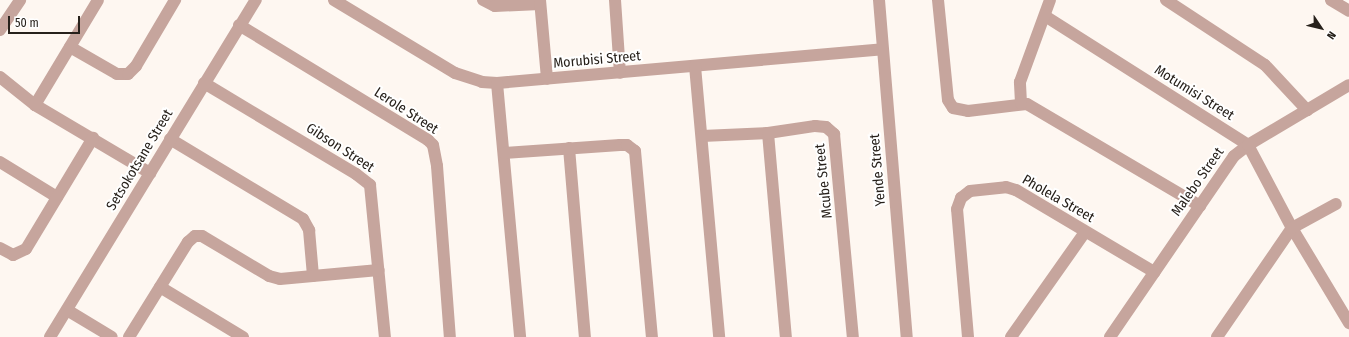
<!DOCTYPE html>
<style>
body{margin:0}
#map{position:relative;width:1349px;height:337px;overflow:hidden;background:#fef7f1;font-family:"Fira Sans Condensed",sans-serif}
div>[style]{position:absolute}
.minor>*{height:12px;margin:-6px;padding:0 6px;transform-origin:6px;border-radius:6px;background:#c6a59d}
span{translate:-50% -50%;white-space:nowrap;text-align:center;line-height:1.15;-webkit-text-stroke:4px #fff;paint-order:stroke}
.street-label{font-size:14px;color:#27211b}
.north{position:absolute;left:1301px;top:8px;width:40px;height:40px;-webkit-text-stroke:3px #fff;paint-order:stroke;rotate:125deg;font-size:11px;font-weight:700;line-height:16px;text-align:center;color:#27211b}
.north::after{content:'';display:block;margin:auto;width:14px;height:18px;background:#27211b;clip-path:polygon(50% 0,100% 100%,50% 72%,0 100%)}
.scale{position:absolute;left:8px;top:16px;width:72px;height:18px;box-sizing:border-box;border:2px solid #27211b;border-top:0;padding-left:5px;font-size:12px;line-height:14px;white-space:nowrap;color:#27211b;-webkit-text-stroke:3px #fff;paint-order:stroke}
</style>
<div id="map">
<div class="minor">
<i style="left:334px;top:0;width:141px;rotate:31.1deg"></i>
<i style="left:455px;top:73px;width:28px;rotate:18deg"></i>
<i style="left:482px;top:82px;width:15px;rotate:4deg"></i>
<i style="left:497px;top:83px;width:387px;rotate:-5deg"></i>
<i style="left:483px;top:0;width:13px;rotate:27deg"></i>
<i style="left:495px;top:6px;width:45px;rotate:-2.5deg"></i>
<i style="left:540px;top:0;width:79px;rotate:84.9deg"></i>
<i style="left:615px;top:0;width:73px;rotate:86.1deg"></i>
<i style="left:879px;top:0;width:338px;rotate:85.3deg"></i>
<i style="left:938px;top:0;width:100px;rotate:84.3deg"></i>
<i style="left:948px;top:100px;width:9px;rotate:58deg"></i>
<i style="left:953px;top:108px;width:15px;rotate:11deg"></i>
<i style="left:968px;top:111px;width:59px;rotate:-6.8deg"></i>
<i style="left:1027px;top:104px;width:201px;rotate:30.5deg"></i>
<i style="left:1166px;top:0;width:118px;rotate:33.3deg"></i>
<i style="left:1265px;top:65px;width:62px;rotate:47deg"></i>
<i style="left:1331px;top:0;width:21px;rotate:31deg"></i>
<i style="left:1045px;top:16px;width:241px;rotate:32.4deg"></i>
<i style="left:1248px;top:145px;width:94px;rotate:62.1deg"></i>
<i style="left:1292px;top:228px;width:111px;rotate:59deg"></i>
<i style="left:239px;top:25px;width:221px;rotate:31.3deg"></i>
<i style="left:428px;top:140px;width:7px;rotate:45deg"></i>
<i style="left:433px;top:145px;width:21px;rotate:79deg"></i>
<i style="left:437px;top:166px;width:171px;rotate:85.7deg"></i>
<i style="left:0;top:30px;width:36px;rotate:-56deg"></i>
<i style="left:70px;top:47px;width:54px;rotate:29.9deg"></i>
<i style="left:117px;top:74px;width:11px"></i>
<i style="left:128px;top:74px;width:11px;rotate:-45deg"></i>
<i style="left:136px;top:66px;width:77px;rotate:-59.4deg"></i>
<i style="left:695px;top:66px;width:272px;rotate:84.9deg"></i>
<i style="left:0;top:77px;width:45px;rotate:38.7deg"></i>
<i style="left:35px;top:105px;width:134px;rotate:30.6deg"></i>
<i style="left:204px;top:83px;width:177px;rotate:30.9deg"></i>
<i style="left:356px;top:174px;width:18px;rotate:38deg"></i>
<i style="left:370px;top:185px;width:153px;rotate:84.4deg"></i>
<i style="left:497px;top:83px;width:255px;rotate:84.8deg"></i>
<i style="left:1021px;top:103px;width:21px;rotate:-93deg"></i>
<i style="left:1020px;top:82px;width:87px;rotate:-69.9deg"></i>
<i style="left:35px;top:105px;width:122px;rotate:-59deg"></i>
<i style="left:768px;top:133px;width:205px;rotate:85deg"></i>
<i style="left:702px;top:136px;width:66px;rotate:-2.6deg"></i>
<i style="left:768px;top:133px;width:48px;rotate:-8.5deg"></i>
<i style="left:815px;top:126px;width:11px;rotate:5deg"></i>
<i style="left:826px;top:127px;width:11px;rotate:41deg"></i>
<i style="left:834px;top:134px;width:204px;rotate:84.7deg"></i>
<i style="left:170px;top:139px;width:155px;rotate:31deg"></i>
<i style="left:303px;top:219px;width:13px;rotate:61deg"></i>
<i style="left:309px;top:230px;width:46px;rotate:85deg"></i>
<i style="left:569px;top:148px;width:190px;rotate:85.2deg"></i>
<i style="left:504px;top:153px;width:116px;rotate:-3.9deg"></i>
<i style="left:620px;top:145px;width:7px"></i>
<i style="left:627px;top:145px;width:10px;rotate:37deg"></i>
<i style="left:635px;top:151px;width:187px;rotate:84.8deg"></i>
<i style="left:0;top:162px;width:67px;rotate:31.6deg"></i>
<i style="left:0;top:248px;width:15px;rotate:28deg"></i>
<i style="left:13px;top:255px;width:14px;rotate:-25deg"></i>
<i style="left:26px;top:249px;width:130px;rotate:-58.9deg"></i>
<i style="left:160px;top:287px;width:97px;rotate:31.1deg"></i>
<i style="left:67px;top:310px;width:52px;rotate:31deg"></i>
<i style="left:50px;top:337px;width:395px;rotate:-58.6deg"></i>
<i style="left:129px;top:337px;width:112px;rotate:-58.2deg"></i>
<i style="left:188px;top:242px;width:9px;rotate:-41deg"></i>
<i style="left:195px;top:236px;width:7px"></i>
<i style="left:202px;top:236px;width:78px;rotate:30.8deg"></i>
<i style="left:269px;top:276px;width:11px;rotate:15deg"></i>
<i style="left:280px;top:279px;width:99px;rotate:-5.2deg"></i>
<i style="left:968px;top:337px;width:128px;rotate:-94.9deg"></i>
<i style="left:957px;top:209px;width:12px;rotate:-70deg"></i>
<i style="left:961px;top:198px;width:11px;rotate:-38deg"></i>
<i style="left:970px;top:191px;width:36px;rotate:-6deg"></i>
<i style="left:1006px;top:187px;width:10px;rotate:17deg"></i>
<i style="left:1016px;top:190px;width:161px;rotate:30.7deg"></i>
<i style="left:1011px;top:337px;width:128px;rotate:-54.8deg"></i>
<i style="left:1110px;top:337px;width:219px;rotate:-55.6deg"></i>
<i style="left:1234px;top:156px;width:18px;rotate:-38deg"></i>
<i style="left:1248px;top:145px;width:117px;rotate:-30.7deg"></i>
<i style="left:1217px;top:337px;width:132px;rotate:-55.5deg"></i>
<i style="left:1292px;top:228px;width:50px;rotate:-28.6deg"></i>
</div>
<div class="street-label">
<span style="left:597px;top:60px;rotate:-5deg">Morubisi Street</span>
<span style="left:1194px;top:93px;rotate:32deg">Motumisi Street</span>
<span style="left:406px;top:111px;rotate:33deg">Lerole Street</span>
<span style="left:340px;top:148px;rotate:33deg">Gibson Street</span>
<span style="left:140px;top:160px;rotate:-59deg">Setsokotsane Street</span>
<span style="left:878px;top:170px;rotate:-95deg">Yende Street</span>
<span style="left:824px;top:181px;rotate:-96deg">Mcube Street</span>
<span style="left:1198px;top:182px;rotate:-55deg">Malebo Street</span>
<span style="left:1058px;top:199px;rotate:30deg">Pholela Street</span>
</div>
<div class="north">N</div>
<div class="scale">50 m</div>
</div>
